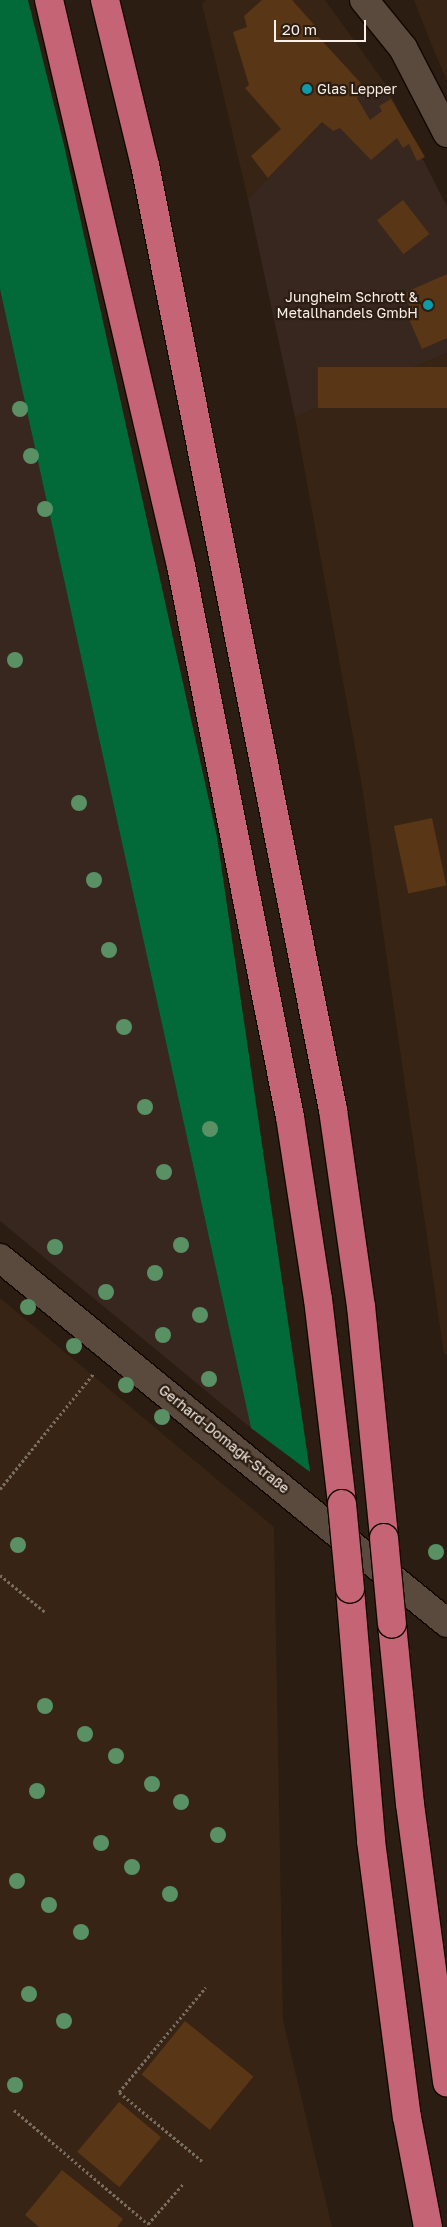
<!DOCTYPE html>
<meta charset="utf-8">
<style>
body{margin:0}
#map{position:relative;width:447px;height:2227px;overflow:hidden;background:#2b1d11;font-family:"Golos Text",sans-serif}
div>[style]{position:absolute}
.commercial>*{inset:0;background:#38271f}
.built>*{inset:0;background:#372414}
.forest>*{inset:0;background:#026939}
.building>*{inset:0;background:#593615;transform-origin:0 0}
.path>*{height:3px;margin-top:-1.5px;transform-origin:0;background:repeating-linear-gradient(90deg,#796d62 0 2.5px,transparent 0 5px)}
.roads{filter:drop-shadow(1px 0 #130701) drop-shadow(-1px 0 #130701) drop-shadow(0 1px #130701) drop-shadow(0 -1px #130701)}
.street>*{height:28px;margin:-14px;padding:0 14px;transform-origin:14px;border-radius:14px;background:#5a4a3d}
.highway>*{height:28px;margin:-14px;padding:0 14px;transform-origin:14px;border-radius:14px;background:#c46475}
.bridges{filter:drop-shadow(1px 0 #130701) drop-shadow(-1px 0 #130701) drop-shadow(0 1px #130701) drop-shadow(0 -1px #130701)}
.highway-bridge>*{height:28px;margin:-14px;padding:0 14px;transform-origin:14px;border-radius:14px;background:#c46475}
.trees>*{width:16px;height:16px;margin:-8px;border-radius:50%;background:#599064}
.dots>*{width:14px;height:14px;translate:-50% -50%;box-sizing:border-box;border:2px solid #2b1d11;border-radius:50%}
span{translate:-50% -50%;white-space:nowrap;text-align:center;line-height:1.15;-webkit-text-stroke:4.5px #2b1d11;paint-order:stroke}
.poi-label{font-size:14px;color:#faf0e8}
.left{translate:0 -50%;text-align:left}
.right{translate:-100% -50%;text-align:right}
.street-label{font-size:14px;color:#faf0e8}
.scale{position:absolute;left:274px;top:20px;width:92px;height:22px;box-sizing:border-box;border:2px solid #faf0e8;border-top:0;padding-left:6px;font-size:15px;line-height:18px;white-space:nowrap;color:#faf0e8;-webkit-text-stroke:4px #2b1d11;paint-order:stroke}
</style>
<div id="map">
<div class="commercial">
<i style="clip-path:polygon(384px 82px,447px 207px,447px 353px,295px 417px,248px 199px,328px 116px)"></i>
<i style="clip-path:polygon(0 289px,60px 560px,251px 1428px,0 1221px)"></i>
</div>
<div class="built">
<i style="clip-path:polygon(206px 0,325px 0,384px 82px,328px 116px,248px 199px,202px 4px)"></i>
<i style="clip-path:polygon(414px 0,447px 0,447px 81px,430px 41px)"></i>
<i style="clip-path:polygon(447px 353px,447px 1354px,444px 1355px,362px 786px,295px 417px)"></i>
<i style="clip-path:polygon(0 1298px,274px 1527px,283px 2020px,332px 2227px,0 2227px)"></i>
</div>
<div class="forest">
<i style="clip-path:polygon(0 0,28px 0,64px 145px,217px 837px,310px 1472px,251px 1428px,0 289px)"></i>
</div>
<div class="building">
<i style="clip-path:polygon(262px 0,292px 0,317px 28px,314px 32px,368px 91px,357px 98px,370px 120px,382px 111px,379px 106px,391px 99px,425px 157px,417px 161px,409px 144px,403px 148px,397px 138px,371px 160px,340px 128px,333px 131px,322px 122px,268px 178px,251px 156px,281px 129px,245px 88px,249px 85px,233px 32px,247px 27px,244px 16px)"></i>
<i style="left:403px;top:200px;width:43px;height:33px;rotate:52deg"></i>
<i style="clip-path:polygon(447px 274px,447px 338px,422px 349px,409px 319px,414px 317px,404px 293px)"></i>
<i style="left:447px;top:367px;width:41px;height:129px;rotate:90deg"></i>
<i style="left:432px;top:818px;width:69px;height:39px;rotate:78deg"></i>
<i style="left:185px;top:2021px;width:88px;height:69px;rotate:39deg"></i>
<i style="left:119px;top:2102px;width:55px;height:65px;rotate:40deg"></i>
<i style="clip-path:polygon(62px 2170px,123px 2219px,117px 2227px,39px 2227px,25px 2215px)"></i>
</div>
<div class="path">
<i style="left:0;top:1489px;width:149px;rotate:-51deg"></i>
<i style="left:0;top:1575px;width:58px;rotate:39.4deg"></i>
<i style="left:14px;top:2110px;width:176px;rotate:40.4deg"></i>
<i style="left:148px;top:2224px;width:53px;rotate:-48.8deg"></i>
<i style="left:202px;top:2161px;width:108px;rotate:-140.3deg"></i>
<i style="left:119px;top:2092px;width:136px;rotate:-50.4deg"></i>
</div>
<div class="roads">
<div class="street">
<i style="left:364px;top:0;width:62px;rotate:50.9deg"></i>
<i style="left:403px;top:48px;width:96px;rotate:62.6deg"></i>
<i style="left:0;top:1258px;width:577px;rotate:39.23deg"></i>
</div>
<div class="highway">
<i style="left:49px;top:0;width:581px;rotate:76.87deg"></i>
<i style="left:181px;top:566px;width:562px;rotate:78.81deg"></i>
<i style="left:290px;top:1117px;width:184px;rotate:81.3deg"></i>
<i style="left:318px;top:1299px;width:206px;rotate:83.3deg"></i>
<i style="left:105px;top:0;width:170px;rotate:76.4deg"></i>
<i style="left:145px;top:165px;width:964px;rotate:78.75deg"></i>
<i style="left:333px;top:1110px;width:198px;rotate:81.9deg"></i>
<i style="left:361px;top:1306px;width:233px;rotate:84.3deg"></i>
<i style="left:350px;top:1589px;width:253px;rotate:85.2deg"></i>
<i style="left:371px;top:1841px;width:278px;rotate:82.6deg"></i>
<i style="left:407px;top:2117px;width:112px;rotate:79.2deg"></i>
<i style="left:392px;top:1624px;width:181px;rotate:84.3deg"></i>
<i style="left:410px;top:1804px;width:281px;rotate:82.4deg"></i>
</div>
</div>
<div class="bridges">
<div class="highway-bridge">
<i style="left:342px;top:1504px;width:85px;rotate:84.6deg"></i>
<i style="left:384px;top:1538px;width:86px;rotate:84.7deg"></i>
</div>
</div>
<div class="trees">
<i style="left:20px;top:409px"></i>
<i style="left:31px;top:456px"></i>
<i style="left:45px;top:509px"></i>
<i style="left:15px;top:660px"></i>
<i style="left:79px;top:803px"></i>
<i style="left:94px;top:880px"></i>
<i style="left:109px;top:950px"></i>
<i style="left:124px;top:1027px"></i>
<i style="left:145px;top:1107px"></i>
<i style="left:210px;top:1129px"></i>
<i style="left:164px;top:1172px"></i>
<i style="left:181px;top:1245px"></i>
<i style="left:55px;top:1247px"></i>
<i style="left:155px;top:1273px"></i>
<i style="left:106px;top:1292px"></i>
<i style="left:28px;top:1307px"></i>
<i style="left:200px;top:1315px"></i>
<i style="left:163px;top:1335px"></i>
<i style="left:74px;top:1346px"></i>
<i style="left:209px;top:1379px"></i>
<i style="left:126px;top:1385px"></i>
<i style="left:162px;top:1417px"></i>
<i style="left:18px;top:1545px"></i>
<i style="left:436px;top:1552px"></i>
<i style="left:45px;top:1706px"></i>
<i style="left:85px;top:1734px"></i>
<i style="left:116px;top:1756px"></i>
<i style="left:152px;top:1784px"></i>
<i style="left:37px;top:1791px"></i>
<i style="left:181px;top:1802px"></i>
<i style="left:218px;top:1835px"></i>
<i style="left:101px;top:1843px"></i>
<i style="left:132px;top:1867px"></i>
<i style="left:17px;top:1881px"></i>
<i style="left:170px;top:1894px"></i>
<i style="left:49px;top:1905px"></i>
<i style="left:81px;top:1932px"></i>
<i style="left:29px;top:1994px"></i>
<i style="left:64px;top:2021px"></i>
<i style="left:15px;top:2085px"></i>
</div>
<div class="dots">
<i style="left:307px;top:89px;background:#0f9aa8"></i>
<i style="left:428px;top:305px;background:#0f9aa8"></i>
</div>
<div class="poi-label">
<span class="left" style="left:317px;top:89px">Glas Lepper</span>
<span class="right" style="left:418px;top:305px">Jungheim Schrott &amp;<br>Metallhandels GmbH</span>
</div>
<div class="street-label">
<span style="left:224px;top:1439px;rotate:39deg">Gerhard-Domagk-Straße</span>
</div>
<div class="scale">20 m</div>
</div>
